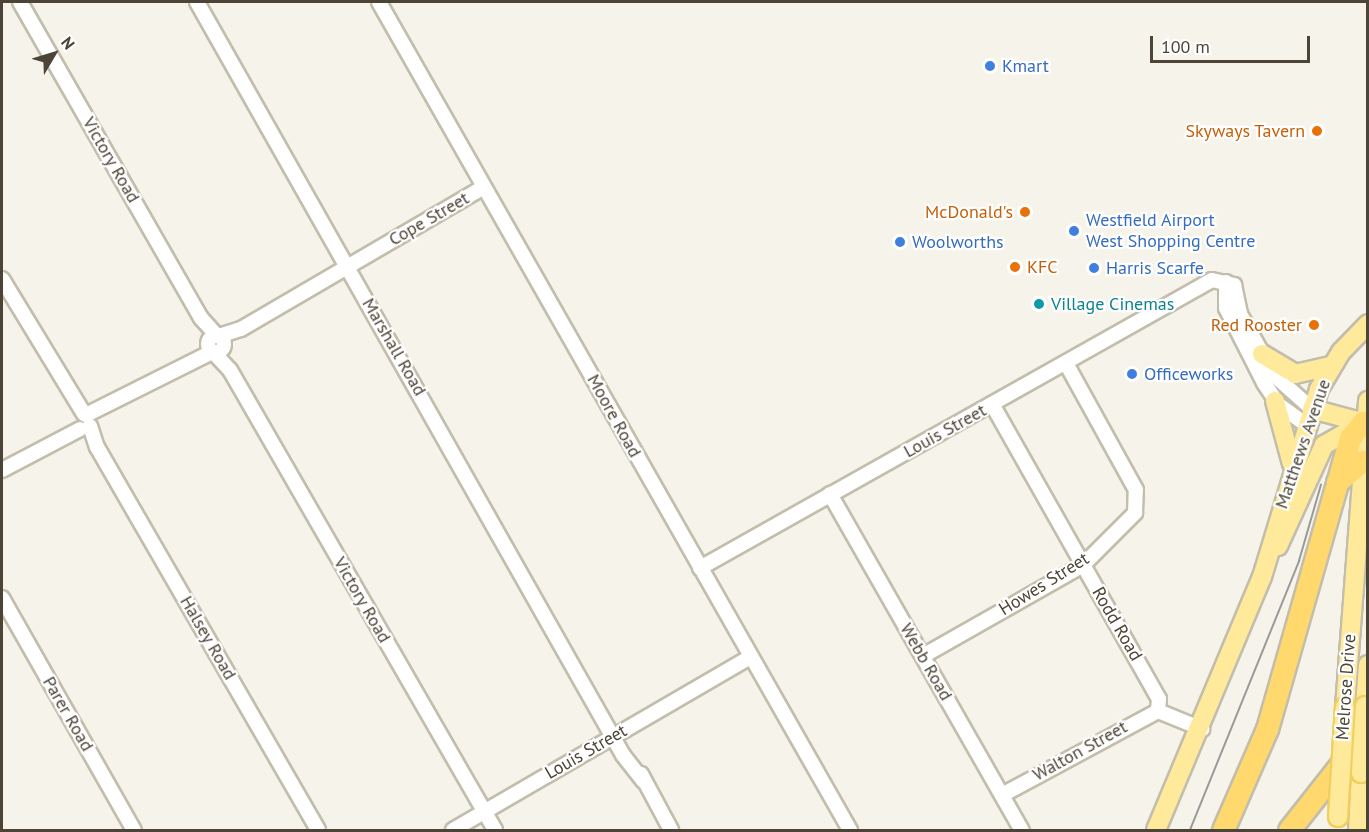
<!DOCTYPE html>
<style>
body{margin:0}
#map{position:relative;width:1369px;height:832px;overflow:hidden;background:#f6f4ea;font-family:"PT Sans",sans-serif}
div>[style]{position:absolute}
.roads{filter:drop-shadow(2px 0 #c3bdac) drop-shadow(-2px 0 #c3bdac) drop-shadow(0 2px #c3bdac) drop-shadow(0 -2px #c3bdac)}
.minor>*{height:14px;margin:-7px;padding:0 7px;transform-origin:7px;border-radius:7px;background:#fff}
.minor>.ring{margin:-7px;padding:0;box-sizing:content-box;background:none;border:14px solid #fff;border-radius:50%}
.major>*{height:18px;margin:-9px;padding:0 9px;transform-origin:9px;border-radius:9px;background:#ffea9b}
.highway>*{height:21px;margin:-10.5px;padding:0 10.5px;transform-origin:10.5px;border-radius:10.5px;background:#ffd96d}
.tram>*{height:1.5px;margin:-0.75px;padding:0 0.75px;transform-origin:0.75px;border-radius:0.75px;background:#999}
.bridges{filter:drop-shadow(2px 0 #f0cf5f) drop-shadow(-2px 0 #f0cf5f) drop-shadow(0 2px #f0cf5f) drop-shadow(0 -2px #f0cf5f)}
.major-bridge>*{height:18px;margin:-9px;padding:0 9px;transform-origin:9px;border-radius:9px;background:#ffea9b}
.dots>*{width:16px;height:16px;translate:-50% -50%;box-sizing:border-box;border:3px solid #fff;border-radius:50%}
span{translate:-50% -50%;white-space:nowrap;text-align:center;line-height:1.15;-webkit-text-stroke:4.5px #fff;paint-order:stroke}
.shop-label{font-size:18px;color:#366cbe}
.left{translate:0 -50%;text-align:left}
.food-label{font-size:18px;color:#c56008}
.right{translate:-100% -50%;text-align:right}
.street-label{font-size:18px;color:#4c4537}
.culture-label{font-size:18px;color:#0d838f}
.frame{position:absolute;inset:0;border:3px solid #4c4537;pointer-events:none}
.north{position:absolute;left:24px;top:24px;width:60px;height:60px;-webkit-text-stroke:4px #fff;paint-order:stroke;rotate:52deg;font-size:16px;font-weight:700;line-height:24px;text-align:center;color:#4c4537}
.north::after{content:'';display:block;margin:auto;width:21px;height:27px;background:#4c4537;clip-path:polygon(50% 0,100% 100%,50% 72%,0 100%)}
.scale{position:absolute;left:1150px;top:36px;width:160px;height:27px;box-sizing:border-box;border:3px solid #4c4537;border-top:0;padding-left:8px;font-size:18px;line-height:21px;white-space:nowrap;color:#4c4537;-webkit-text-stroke:4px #fff;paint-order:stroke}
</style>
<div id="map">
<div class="roads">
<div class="minor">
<i style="left:20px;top:2px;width:364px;rotate:60.2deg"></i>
<i style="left:201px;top:318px;width:24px;rotate:48deg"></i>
<i style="left:197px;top:2px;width:865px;rotate:60.5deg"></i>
<i style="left:623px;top:755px;width:33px;rotate:52deg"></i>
<i style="left:379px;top:2px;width:953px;rotate:60.37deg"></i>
<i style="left:2px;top:279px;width:158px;rotate:58.7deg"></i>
<i style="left:1226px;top:282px;width:26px;rotate:90deg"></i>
<i style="left:1226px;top:308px;width:84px;rotate:63.1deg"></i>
<i style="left:1264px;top:383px;width:27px;rotate:56deg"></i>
<i style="left:1279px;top:405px;width:34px;rotate:36deg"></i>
<i class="ring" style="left:208px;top:336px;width:2px;height:2px"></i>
<i style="left:219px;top:336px;width:23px;rotate:-18deg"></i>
<i style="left:241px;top:329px;width:281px;rotate:-30.3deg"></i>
<i style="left:214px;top:353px;width:23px;rotate:47deg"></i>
<i style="left:230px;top:370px;width:531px;rotate:60.05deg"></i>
<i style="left:992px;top:404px;width:339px;rotate:60.5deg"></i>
<i style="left:1159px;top:699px;width:12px;rotate:95deg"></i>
<i style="left:86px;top:415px;width:141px;rotate:-26.6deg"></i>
<i style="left:90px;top:426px;width:22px;rotate:72deg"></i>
<i style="left:97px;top:447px;width:442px;rotate:60deg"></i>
<i style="left:2px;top:470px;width:88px;rotate:-27.7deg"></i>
<i style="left:830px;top:494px;width:387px;rotate:60.3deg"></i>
<i style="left:700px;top:568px;width:587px;rotate:-29.36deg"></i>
<i style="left:1212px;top:280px;width:23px;rotate:13deg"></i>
<i style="left:1234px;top:285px;width:30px;rotate:78deg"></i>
<i style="left:1240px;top:314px;width:71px;rotate:60.6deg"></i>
<i style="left:1275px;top:376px;width:50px;rotate:41.7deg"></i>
<i style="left:2px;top:598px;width:267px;rotate:60.4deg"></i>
<i style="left:923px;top:656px;width:184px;rotate:-29.6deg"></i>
<i style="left:1083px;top:565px;width:74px;rotate:-45deg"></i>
<i style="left:1135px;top:513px;width:23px;rotate:-88deg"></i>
<i style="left:1136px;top:490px;width:145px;rotate:-118.9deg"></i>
<i style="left:1158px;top:711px;width:48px;rotate:22.2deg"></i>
<i style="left:641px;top:774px;width:64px;rotate:61.8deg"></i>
<i style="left:1002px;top:795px;width:177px;rotate:-28.3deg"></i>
<i style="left:453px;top:830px;width:344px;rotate:-30.2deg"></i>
</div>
<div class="major">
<i style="left:1262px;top:354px;width:39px;rotate:31deg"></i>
<i style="left:1295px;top:374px;width:36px;rotate:-13deg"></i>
<i style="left:1275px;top:401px;width:65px;rotate:74.9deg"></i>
<i style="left:1312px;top:409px;width:58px;rotate:15deg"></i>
<i style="left:1278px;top:546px;width:111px;rotate:-65.5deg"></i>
<i style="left:1324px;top:445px;width:43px;rotate:-29.6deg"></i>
<i style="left:1365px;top:706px;width:41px;rotate:-85.8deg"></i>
<i style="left:1345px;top:707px;width:307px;rotate:-85.7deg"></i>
<i style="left:1156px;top:830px;width:274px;rotate:-67.3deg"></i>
<i style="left:1262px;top:577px;width:196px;rotate:-73.1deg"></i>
<i style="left:1319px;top:389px;width:43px;rotate:-59.3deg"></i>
<i style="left:1341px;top:352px;width:39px;rotate:-46deg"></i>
<i style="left:1358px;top:830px;width:57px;rotate:-87deg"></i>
</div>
<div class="highway">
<i style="left:1337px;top:482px;width:33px;rotate:-40deg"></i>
<i style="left:1223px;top:830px;width:110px;rotate:-66.5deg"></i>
<i style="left:1267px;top:729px;width:303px;rotate:-74.1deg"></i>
<i style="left:1350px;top:438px;width:21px;rotate:-51deg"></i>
<i style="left:1289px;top:830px;width:127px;rotate:-51.7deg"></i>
</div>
</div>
<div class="tram">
<i style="left:1190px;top:830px;width:290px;rotate:-67.9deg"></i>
<i style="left:1299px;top:561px;width:79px;rotate:-73.9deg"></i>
</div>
<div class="bridges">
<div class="major-bridge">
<i style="left:1361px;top:773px;width:67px;rotate:-86.6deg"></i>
<i style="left:1338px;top:817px;width:110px;rotate:-86.4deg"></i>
</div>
</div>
<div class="dots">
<i style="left:990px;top:66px;background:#3f7fe0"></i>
<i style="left:1317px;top:131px;background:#e8710a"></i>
<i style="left:1025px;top:212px;background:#e8710a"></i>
<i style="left:1074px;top:231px;background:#3f7fe0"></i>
<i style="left:900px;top:242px;background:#3f7fe0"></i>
<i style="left:1015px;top:267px;background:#e8710a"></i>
<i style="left:1094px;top:268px;background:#3f7fe0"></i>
<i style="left:1039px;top:304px;background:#0f9aa8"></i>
<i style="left:1314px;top:325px;background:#e8710a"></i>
<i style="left:1132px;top:374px;background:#3f7fe0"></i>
</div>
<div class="shop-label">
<span class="left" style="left:1002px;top:66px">Kmart</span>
<span class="left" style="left:1086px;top:231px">Westfield Airport<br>West Shopping Centre</span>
<span class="left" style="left:912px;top:242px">Woolworths</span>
<span class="left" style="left:1106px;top:268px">Harris Scarfe</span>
<span class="left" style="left:1144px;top:374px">Officeworks</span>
</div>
<div class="food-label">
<span class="right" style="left:1305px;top:131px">Skyways Tavern</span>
<span class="right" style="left:1013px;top:212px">McDonald's</span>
<span class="left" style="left:1027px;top:267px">KFC</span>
<span class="right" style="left:1302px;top:325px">Red Rooster</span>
</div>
<div class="street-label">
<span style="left:111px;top:160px;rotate:60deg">Victory Road</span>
<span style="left:429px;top:219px;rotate:-30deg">Cope Street</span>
<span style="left:394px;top:347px;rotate:60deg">Marshall Road</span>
<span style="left:614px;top:416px;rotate:61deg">Moore Road</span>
<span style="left:945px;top:431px;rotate:-29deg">Louis Street</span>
<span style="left:1303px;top:444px;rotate:-71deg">Matthews Avenue</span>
<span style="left:1044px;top:584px;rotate:-32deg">Howes Street</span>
<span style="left:362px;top:600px;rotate:60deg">Victory Road</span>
<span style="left:1117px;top:624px;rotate:60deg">Rodd Road</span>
<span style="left:208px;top:638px;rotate:60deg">Halsey Road</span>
<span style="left:926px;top:662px;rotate:60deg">Webb Road</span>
<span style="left:1346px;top:687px;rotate:-86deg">Melrose Drive</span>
<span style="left:68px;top:714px;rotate:60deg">Parer Road</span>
<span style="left:1080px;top:751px;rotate:-29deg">Walton Street</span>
<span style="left:586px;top:752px;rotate:-30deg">Louis Street</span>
</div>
<div class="culture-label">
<span class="left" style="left:1051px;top:304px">Village Cinemas</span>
</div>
<div class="frame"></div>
<div class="north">N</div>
<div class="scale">100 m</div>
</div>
